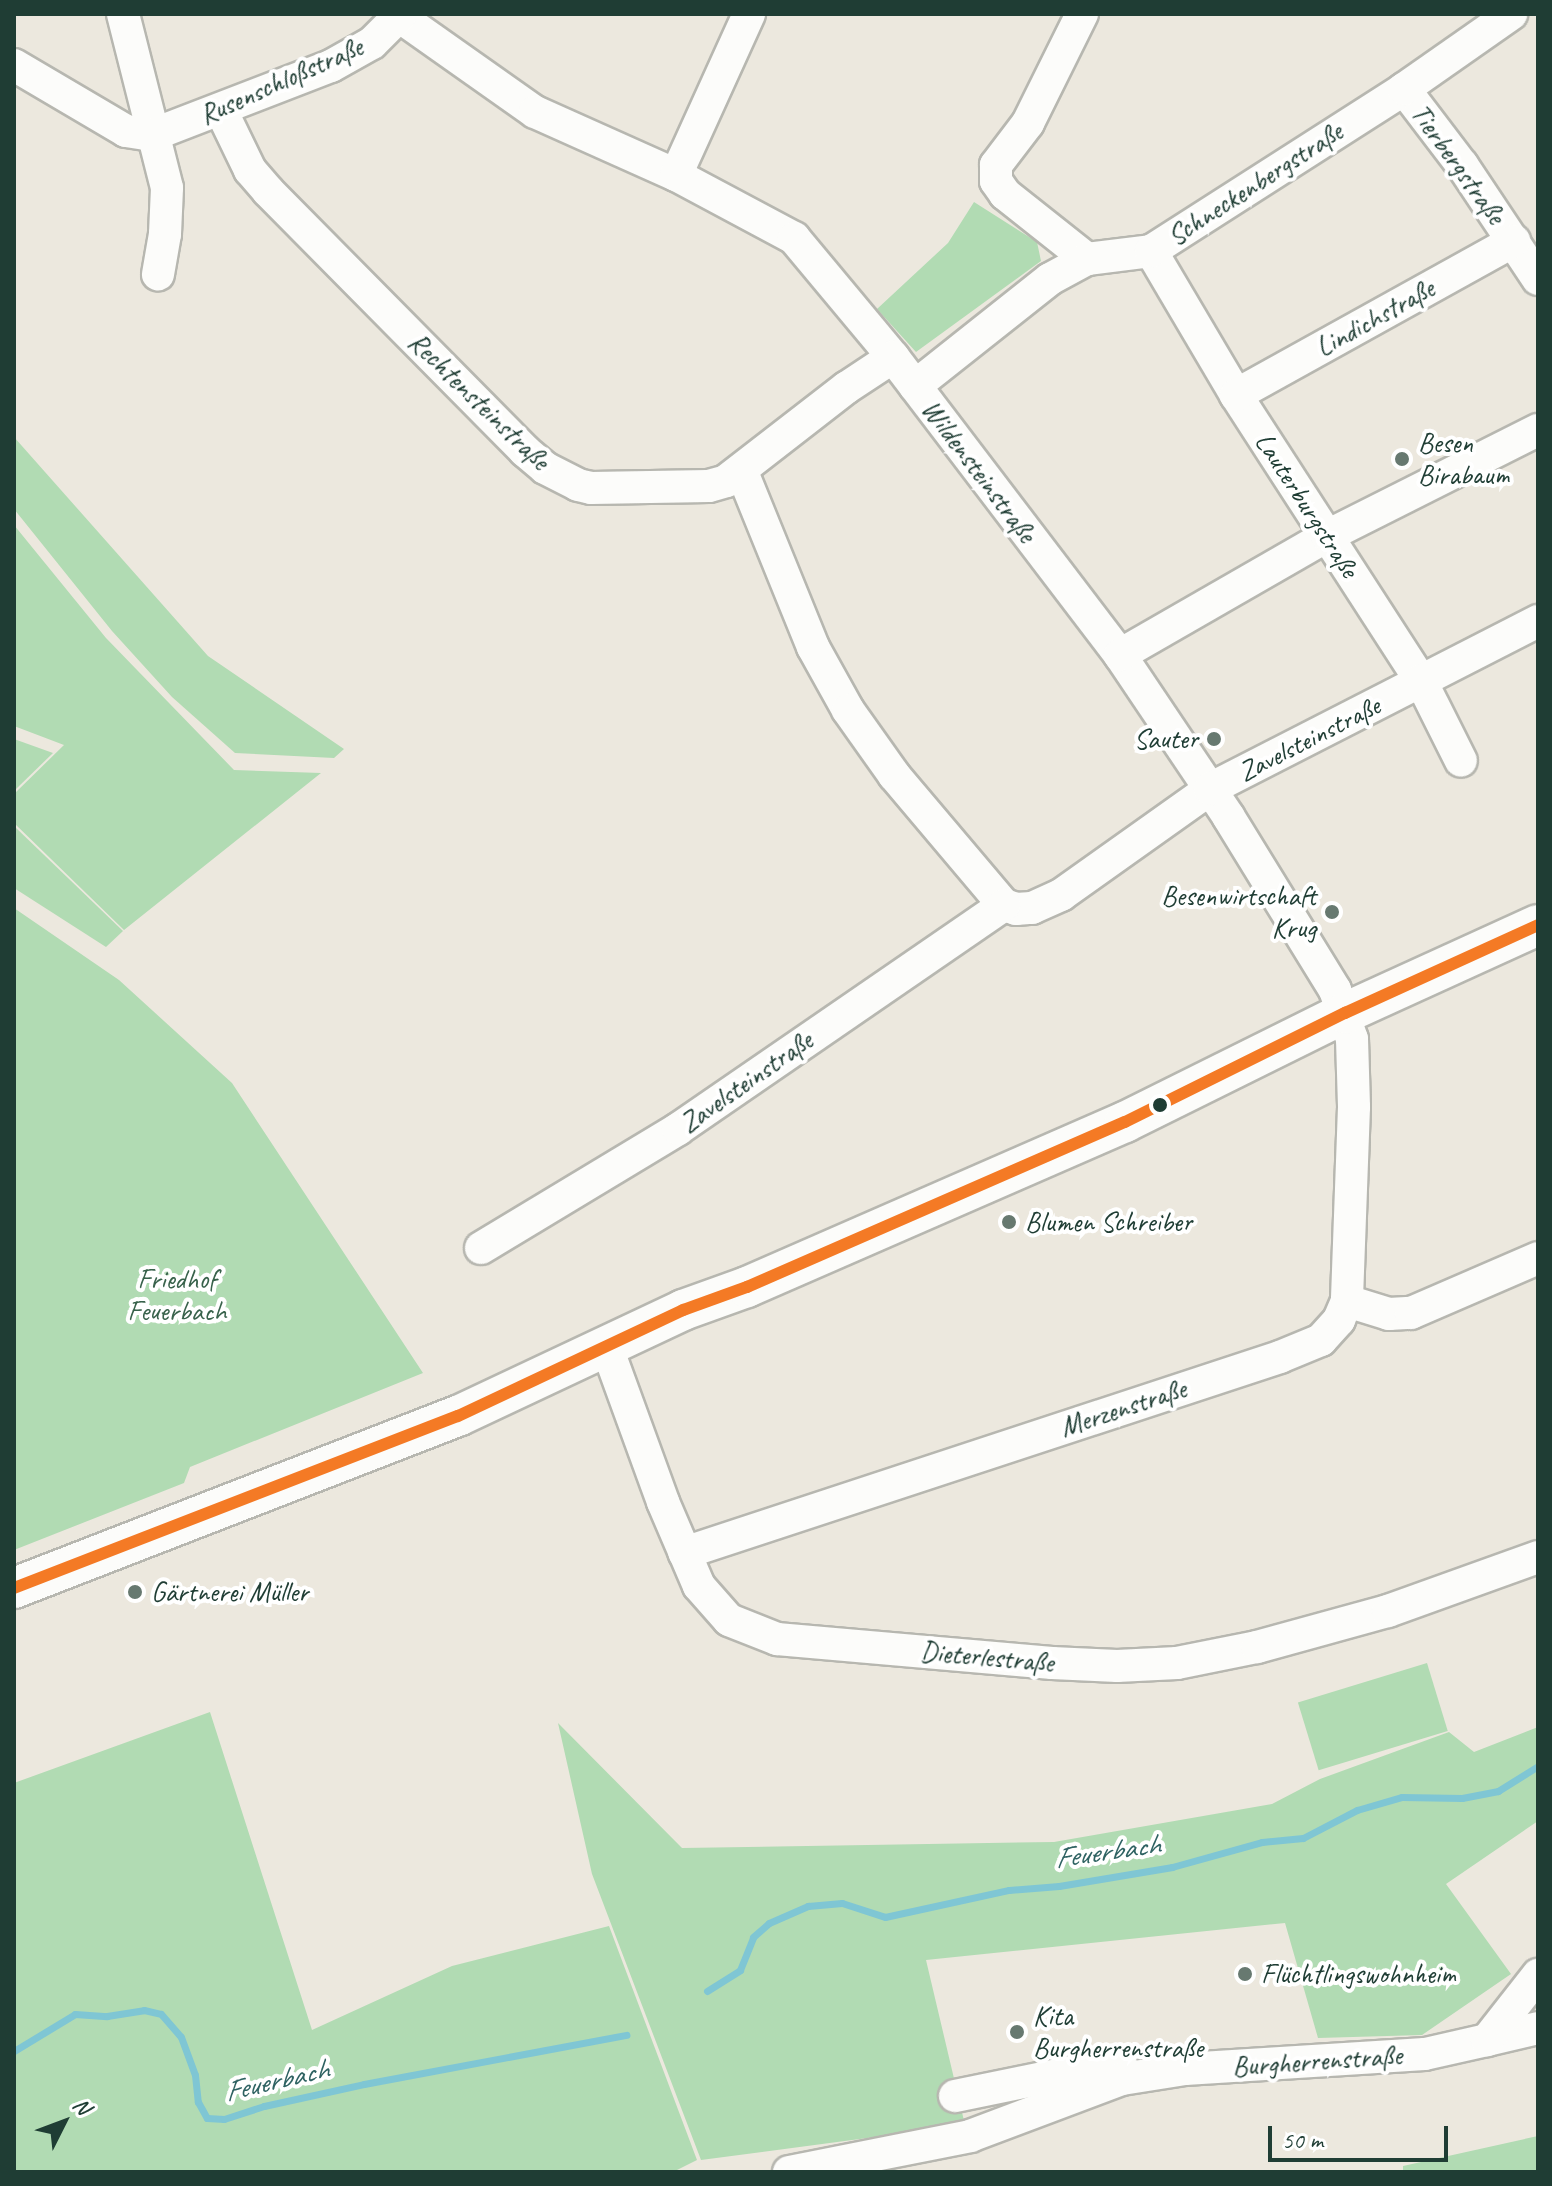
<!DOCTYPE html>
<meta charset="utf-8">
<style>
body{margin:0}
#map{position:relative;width:1552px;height:2186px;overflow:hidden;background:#ece8de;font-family:Caveat,sans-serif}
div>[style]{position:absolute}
.green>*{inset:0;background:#b1dbb3;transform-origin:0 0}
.stream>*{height:7px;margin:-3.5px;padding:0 3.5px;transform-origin:3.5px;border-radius:3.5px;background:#7fc6d4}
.roads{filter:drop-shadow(2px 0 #b7b7b0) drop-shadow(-2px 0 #b7b7b0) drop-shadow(0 2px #b7b7b0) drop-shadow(0 -2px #b7b7b0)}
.minor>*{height:32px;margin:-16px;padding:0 16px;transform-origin:16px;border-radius:16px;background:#fcfcfa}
.major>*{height:40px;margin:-20px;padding:0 20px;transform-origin:20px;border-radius:20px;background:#fcfcfa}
.bus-1>*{height:12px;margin:-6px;padding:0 6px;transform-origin:6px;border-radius:6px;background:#f47a25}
.dots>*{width:22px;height:22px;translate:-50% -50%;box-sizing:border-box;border:4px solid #fff;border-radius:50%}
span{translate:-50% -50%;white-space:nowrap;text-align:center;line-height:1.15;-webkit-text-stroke:8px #fff;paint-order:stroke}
.street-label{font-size:28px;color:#1f3d34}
.poi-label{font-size:28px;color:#1f3d34}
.left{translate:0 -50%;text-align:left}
.right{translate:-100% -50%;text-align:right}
.park-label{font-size:28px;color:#38624b}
.water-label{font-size:30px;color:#2e6262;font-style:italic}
.frame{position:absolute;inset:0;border:16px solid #1f3d34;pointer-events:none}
.north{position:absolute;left:24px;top:2082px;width:80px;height:80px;-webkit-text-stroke:6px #fff;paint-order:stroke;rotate:48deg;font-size:22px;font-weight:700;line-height:32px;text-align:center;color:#1f3d34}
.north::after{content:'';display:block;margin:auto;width:28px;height:36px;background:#1f3d34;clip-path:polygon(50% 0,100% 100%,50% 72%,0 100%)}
.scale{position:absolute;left:1268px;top:2126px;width:180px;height:36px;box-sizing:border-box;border:4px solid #1f3d34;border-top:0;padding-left:10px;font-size:24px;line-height:28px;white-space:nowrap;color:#1f3d34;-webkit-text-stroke:6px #fff;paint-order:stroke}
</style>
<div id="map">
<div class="green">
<i style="clip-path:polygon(974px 202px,1037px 242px,1041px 261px,916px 352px,877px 309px,948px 243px)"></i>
<i style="clip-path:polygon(14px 437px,208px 656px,344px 749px,334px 758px,235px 753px,172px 697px,112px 631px,14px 509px)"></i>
<i style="clip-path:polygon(14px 525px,106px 638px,234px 770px,321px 773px,124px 930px,14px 823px,14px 794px,64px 745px,14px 726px)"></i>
<i style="clip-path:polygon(14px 739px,53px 753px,14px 791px)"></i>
<i style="clip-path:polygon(14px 826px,123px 931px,106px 947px,14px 888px)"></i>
<i style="clip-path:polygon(14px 908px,119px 980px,232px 1083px,423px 1373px,190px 1467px,184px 1483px,14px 1550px)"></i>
<i style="left:1427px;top:1663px;width:71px;height:135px;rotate:73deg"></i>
<i style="clip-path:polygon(210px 1712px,312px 2030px,452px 1966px,609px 1926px,697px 2160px,673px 2172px,14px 2172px,14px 1783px)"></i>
<i style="clip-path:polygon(558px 1723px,682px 1848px,1054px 1842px,1272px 1804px,1320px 1779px,1449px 1732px,1474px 1752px,1538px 1727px,1538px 1821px,1446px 1884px,1511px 1974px,1422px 2035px,1318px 2038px,1285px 1923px,926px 1960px,965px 2125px,701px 2160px,592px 1874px)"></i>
<i style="clip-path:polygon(1538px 2136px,1538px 2172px,1403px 2172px,1403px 2166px)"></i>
</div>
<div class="stream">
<i style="left:707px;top:1991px;width:39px;rotate:-32deg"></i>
<i style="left:740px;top:1970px;width:35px;rotate:-68deg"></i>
<i style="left:753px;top:1937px;width:21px;rotate:-41deg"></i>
<i style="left:769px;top:1923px;width:43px;rotate:-23.6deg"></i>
<i style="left:808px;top:1906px;width:34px;rotate:-5deg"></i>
<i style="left:842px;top:1903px;width:45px;rotate:18deg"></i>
<i style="left:885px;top:1917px;width:127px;rotate:-12.3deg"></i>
<i style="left:1009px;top:1890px;width:50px;rotate:-4.6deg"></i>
<i style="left:1059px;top:1886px;width:115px;rotate:-9.5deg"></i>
<i style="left:1172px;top:1867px;width:93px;rotate:-15.5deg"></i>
<i style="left:1262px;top:1842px;width:41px;rotate:-5.6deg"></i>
<i style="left:1303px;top:1838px;width:61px;rotate:-27.4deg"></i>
<i style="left:1357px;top:1810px;width:47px;rotate:-16.1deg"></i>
<i style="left:1402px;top:1797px;width:60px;rotate:1deg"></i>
<i style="left:1462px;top:1798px;width:37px;rotate:-11deg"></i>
<i style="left:1498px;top:1791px;width:47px;rotate:-32deg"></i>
<i style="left:14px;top:2051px;width:71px;rotate:-31.2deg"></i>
<i style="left:75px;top:2014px;width:32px;rotate:4deg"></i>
<i style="left:107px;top:2016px;width:37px;rotate:-9deg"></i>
<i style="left:144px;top:2010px;width:17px;rotate:13deg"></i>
<i style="left:161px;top:2014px;width:30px;rotate:49deg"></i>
<i style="left:181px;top:2037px;width:40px;rotate:69.8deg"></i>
<i style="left:195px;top:2075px;width:27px;rotate:84deg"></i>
<i style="left:198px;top:2102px;width:18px;rotate:61deg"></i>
<i style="left:207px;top:2118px;width:17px;rotate:3deg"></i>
<i style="left:224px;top:2119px;width:42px;rotate:-18deg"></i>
<i style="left:264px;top:2106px;width:102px;rotate:-12.4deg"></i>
<i style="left:364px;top:2084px;width:267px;rotate:-10.6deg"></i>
</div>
<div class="roads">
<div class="minor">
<i style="left:123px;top:14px;width:179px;rotate:75.8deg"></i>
<i style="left:167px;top:188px;width:46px;rotate:92.5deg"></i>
<i style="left:165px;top:234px;width:41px;rotate:99.9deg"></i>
<i style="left:396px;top:14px;width:170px;rotate:35.2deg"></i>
<i style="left:535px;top:112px;width:154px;rotate:24.1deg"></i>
<i style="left:676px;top:175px;width:134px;rotate:28.1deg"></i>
<i style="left:794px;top:238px;width:155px;rotate:50.2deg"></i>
<i style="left:893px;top:357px;width:375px;rotate:52.7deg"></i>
<i style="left:1120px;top:655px;width:194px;rotate:56.1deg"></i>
<i style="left:1228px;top:816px;width:204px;rotate:58.4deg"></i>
<i style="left:1335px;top:990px;width:52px;rotate:70.9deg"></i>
<i style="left:1352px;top:1039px;width:68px;rotate:88.3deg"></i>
<i style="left:1354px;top:1107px;width:194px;rotate:92.1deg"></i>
<i style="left:1347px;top:1301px;width:21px;rotate:113deg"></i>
<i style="left:1339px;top:1320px;width:27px;rotate:132deg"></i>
<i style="left:1321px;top:1340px;width:44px;rotate:157.5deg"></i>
<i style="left:1280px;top:1357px;width:627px;rotate:161.8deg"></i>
<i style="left:1082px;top:14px;width:122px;rotate:116.4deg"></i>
<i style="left:1028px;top:123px;width:53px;rotate:127.3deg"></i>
<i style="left:996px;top:165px;width:16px;rotate:90deg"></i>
<i style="left:996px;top:181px;width:16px;rotate:55deg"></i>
<i style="left:1005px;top:194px;width:105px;rotate:38.4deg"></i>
<i style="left:14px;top:65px;width:130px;rotate:30.5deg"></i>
<i style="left:126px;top:131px;width:26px;rotate:9deg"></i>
<i style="left:152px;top:135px;width:192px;rotate:-21.1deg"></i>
<i style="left:331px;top:66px;width:47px;rotate:-29.3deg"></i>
<i style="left:372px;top:43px;width:41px;rotate:-45deg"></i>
<i style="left:1404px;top:89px;width:96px;rotate:52.7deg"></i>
<i style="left:1462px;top:165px;width:137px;rotate:56.3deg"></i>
<i style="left:221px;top:110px;width:67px;rotate:64.2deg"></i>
<i style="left:250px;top:170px;width:28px;rotate:49deg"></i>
<i style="left:268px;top:191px;width:366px;rotate:45.3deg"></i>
<i style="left:525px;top:451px;width:26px;rotate:40deg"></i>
<i style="left:545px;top:468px;width:37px;rotate:27deg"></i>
<i style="left:578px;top:485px;width:13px;rotate:13deg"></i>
<i style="left:591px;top:488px;width:118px;rotate:-1deg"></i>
<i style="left:709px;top:486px;width:18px;rotate:-16deg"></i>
<i style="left:726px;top:481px;width:152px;rotate:-37.8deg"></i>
<i style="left:846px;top:388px;width:56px;rotate:-33.4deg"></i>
<i style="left:676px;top:175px;width:177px;rotate:-65.6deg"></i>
<i style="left:1151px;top:251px;width:167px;rotate:59.4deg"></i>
<i style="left:1236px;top:395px;width:341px;rotate:57.1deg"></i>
<i style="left:1421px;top:681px;width:89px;rotate:63.4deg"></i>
<i style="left:915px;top:386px;width:172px;rotate:-38.4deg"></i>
<i style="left:1050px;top:279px;width:42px;rotate:-28.4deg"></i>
<i style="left:1087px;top:259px;width:64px;rotate:-7.1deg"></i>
<i style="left:1151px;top:251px;width:300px;rotate:-32.6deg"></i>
<i style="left:1404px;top:89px;width:131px;rotate:-35deg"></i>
<i style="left:1236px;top:395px;width:318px;rotate:-29deg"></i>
<i style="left:742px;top:472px;width:189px;rotate:67.9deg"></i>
<i style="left:813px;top:647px;width:72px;rotate:60.9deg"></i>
<i style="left:848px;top:710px;width:80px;rotate:54.7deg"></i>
<i style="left:894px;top:775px;width:170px;rotate:49.8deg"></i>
<i style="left:1004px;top:905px;width:13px;rotate:18deg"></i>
<i style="left:1016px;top:909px;width:16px;rotate:-4deg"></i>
<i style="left:1032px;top:908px;width:32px;rotate:-24deg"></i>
<i style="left:1061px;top:895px;width:183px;rotate:-35.4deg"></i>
<i style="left:1210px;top:789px;width:369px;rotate:-27.1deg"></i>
<i style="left:1120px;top:655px;width:239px;rotate:-29.9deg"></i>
<i style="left:1327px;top:536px;width:236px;rotate:-26.7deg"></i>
<i style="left:481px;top:1248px;width:230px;rotate:-31.1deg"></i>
<i style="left:678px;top:1129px;width:396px;rotate:-34.5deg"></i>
<i style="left:1347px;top:1301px;width:44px;rotate:17.2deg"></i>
<i style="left:1389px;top:1314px;width:22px;rotate:-3deg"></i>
<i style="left:1411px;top:1313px;width:138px;rotate:-23.4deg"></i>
<i style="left:606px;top:1345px;width:167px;rotate:70deg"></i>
<i style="left:663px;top:1502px;width:91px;rotate:66.8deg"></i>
<i style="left:699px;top:1586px;width:45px;rotate:48.6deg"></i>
<i style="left:729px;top:1620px;width:52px;rotate:21.6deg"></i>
<i style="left:777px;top:1639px;width:276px;rotate:5deg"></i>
<i style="left:1052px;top:1663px;width:65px;rotate:2.6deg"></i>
<i style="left:1117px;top:1666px;width:60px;rotate:-2.9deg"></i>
<i style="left:1177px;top:1663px;width:82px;rotate:-11.3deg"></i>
<i style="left:1257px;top:1647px;width:136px;rotate:-15.4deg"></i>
<i style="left:1388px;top:1611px;width:159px;rotate:-19.8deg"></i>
<i style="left:1487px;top:2040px;width:52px;rotate:-13.2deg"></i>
<i style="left:955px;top:2096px;width:169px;rotate:-11.6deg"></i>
<i style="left:789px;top:2172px;width:185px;rotate:-11.2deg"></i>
<i style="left:970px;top:2136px;width:162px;rotate:-20.6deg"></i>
<i style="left:1122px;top:2079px;width:64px;rotate:-9deg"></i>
<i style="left:1185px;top:2069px;width:240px;rotate:-3.6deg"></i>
<i style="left:1425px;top:2054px;width:64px;rotate:-12.7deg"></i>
<i style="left:1487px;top:2040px;width:83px;rotate:-51.9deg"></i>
</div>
<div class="major">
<i style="left:14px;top:1588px;width:476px;rotate:-21.2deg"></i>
<i style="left:458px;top:1416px;width:249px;rotate:-25.2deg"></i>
<i style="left:683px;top:1310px;width:68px;rotate:-19.8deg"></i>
<i style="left:747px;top:1287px;width:412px;rotate:-23.6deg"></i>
<i style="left:1125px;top:1122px;width:246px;rotate:-26.4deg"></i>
<i style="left:1345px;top:1013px;width:212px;rotate:-24.5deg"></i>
</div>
</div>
<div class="bus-1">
<i style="left:14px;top:1588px;width:476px;rotate:-21.2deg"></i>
<i style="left:458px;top:1416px;width:249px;rotate:-25.2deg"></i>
<i style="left:683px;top:1310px;width:68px;rotate:-19.8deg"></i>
<i style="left:747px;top:1287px;width:412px;rotate:-23.6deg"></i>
<i style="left:1125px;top:1122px;width:246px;rotate:-26.4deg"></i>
<i style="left:1345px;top:1013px;width:212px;rotate:-24.5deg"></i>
</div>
<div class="dots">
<i style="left:1402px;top:459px;background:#677970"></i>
<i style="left:1214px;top:739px;background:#677970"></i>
<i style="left:1332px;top:912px;background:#677970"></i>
<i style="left:1160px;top:1105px;background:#1f3d34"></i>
<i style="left:1009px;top:1222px;background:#677970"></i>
<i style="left:135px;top:1592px;background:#677970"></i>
<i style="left:1245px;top:1974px;background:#677970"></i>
<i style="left:1017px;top:2032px;background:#677970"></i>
</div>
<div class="street-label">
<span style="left:281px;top:81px;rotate:-24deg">Rusenschloßstraße</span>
<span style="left:1458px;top:164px;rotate:54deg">Tierbergstraße</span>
<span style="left:1255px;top:184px;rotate:-33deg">Schneckenbergstraße</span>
<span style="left:1375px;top:318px;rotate:-29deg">Lindichstraße</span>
<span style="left:479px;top:401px;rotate:44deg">Rechtensteinstraße</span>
<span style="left:979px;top:471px;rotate:53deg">Wildensteinstraße</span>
<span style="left:1307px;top:505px;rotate:57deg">Lauterburgstraße</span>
<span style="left:1309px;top:739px;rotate:-27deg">Zavelsteinstraße</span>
<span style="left:746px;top:1082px;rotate:-35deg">Zavelsteinstraße</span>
<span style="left:1123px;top:1408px;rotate:-18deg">Merzenstraße</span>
<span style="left:987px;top:1657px;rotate:5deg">Dieterlestraße</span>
<span style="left:1317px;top:2061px;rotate:-4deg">Burgherrenstraße</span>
</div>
<div class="poi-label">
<span class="left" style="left:1418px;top:459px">Besen<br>Birabaum</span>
<span class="right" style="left:1198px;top:739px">Sauter</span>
<span class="right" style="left:1316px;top:912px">Besenwirtschaft<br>Krug</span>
<span class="left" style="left:1025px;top:1222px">Blumen Schreiber</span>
<span class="left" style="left:151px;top:1592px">Gärtnerei Müller</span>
<span class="left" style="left:1261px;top:1974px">Flüchtlingswohnheim</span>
<span class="left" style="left:1033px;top:2032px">Kita<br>Burgherrenstraße</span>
</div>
<div class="park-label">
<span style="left:177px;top:1295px">Friedhof<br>Feuerbach</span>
</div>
<div class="water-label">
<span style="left:1107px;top:1851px;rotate:-8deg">Feuerbach</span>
<span style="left:276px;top:2080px;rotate:-13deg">Feuerbach</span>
</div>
<div class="frame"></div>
<div class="north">N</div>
<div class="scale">50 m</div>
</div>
